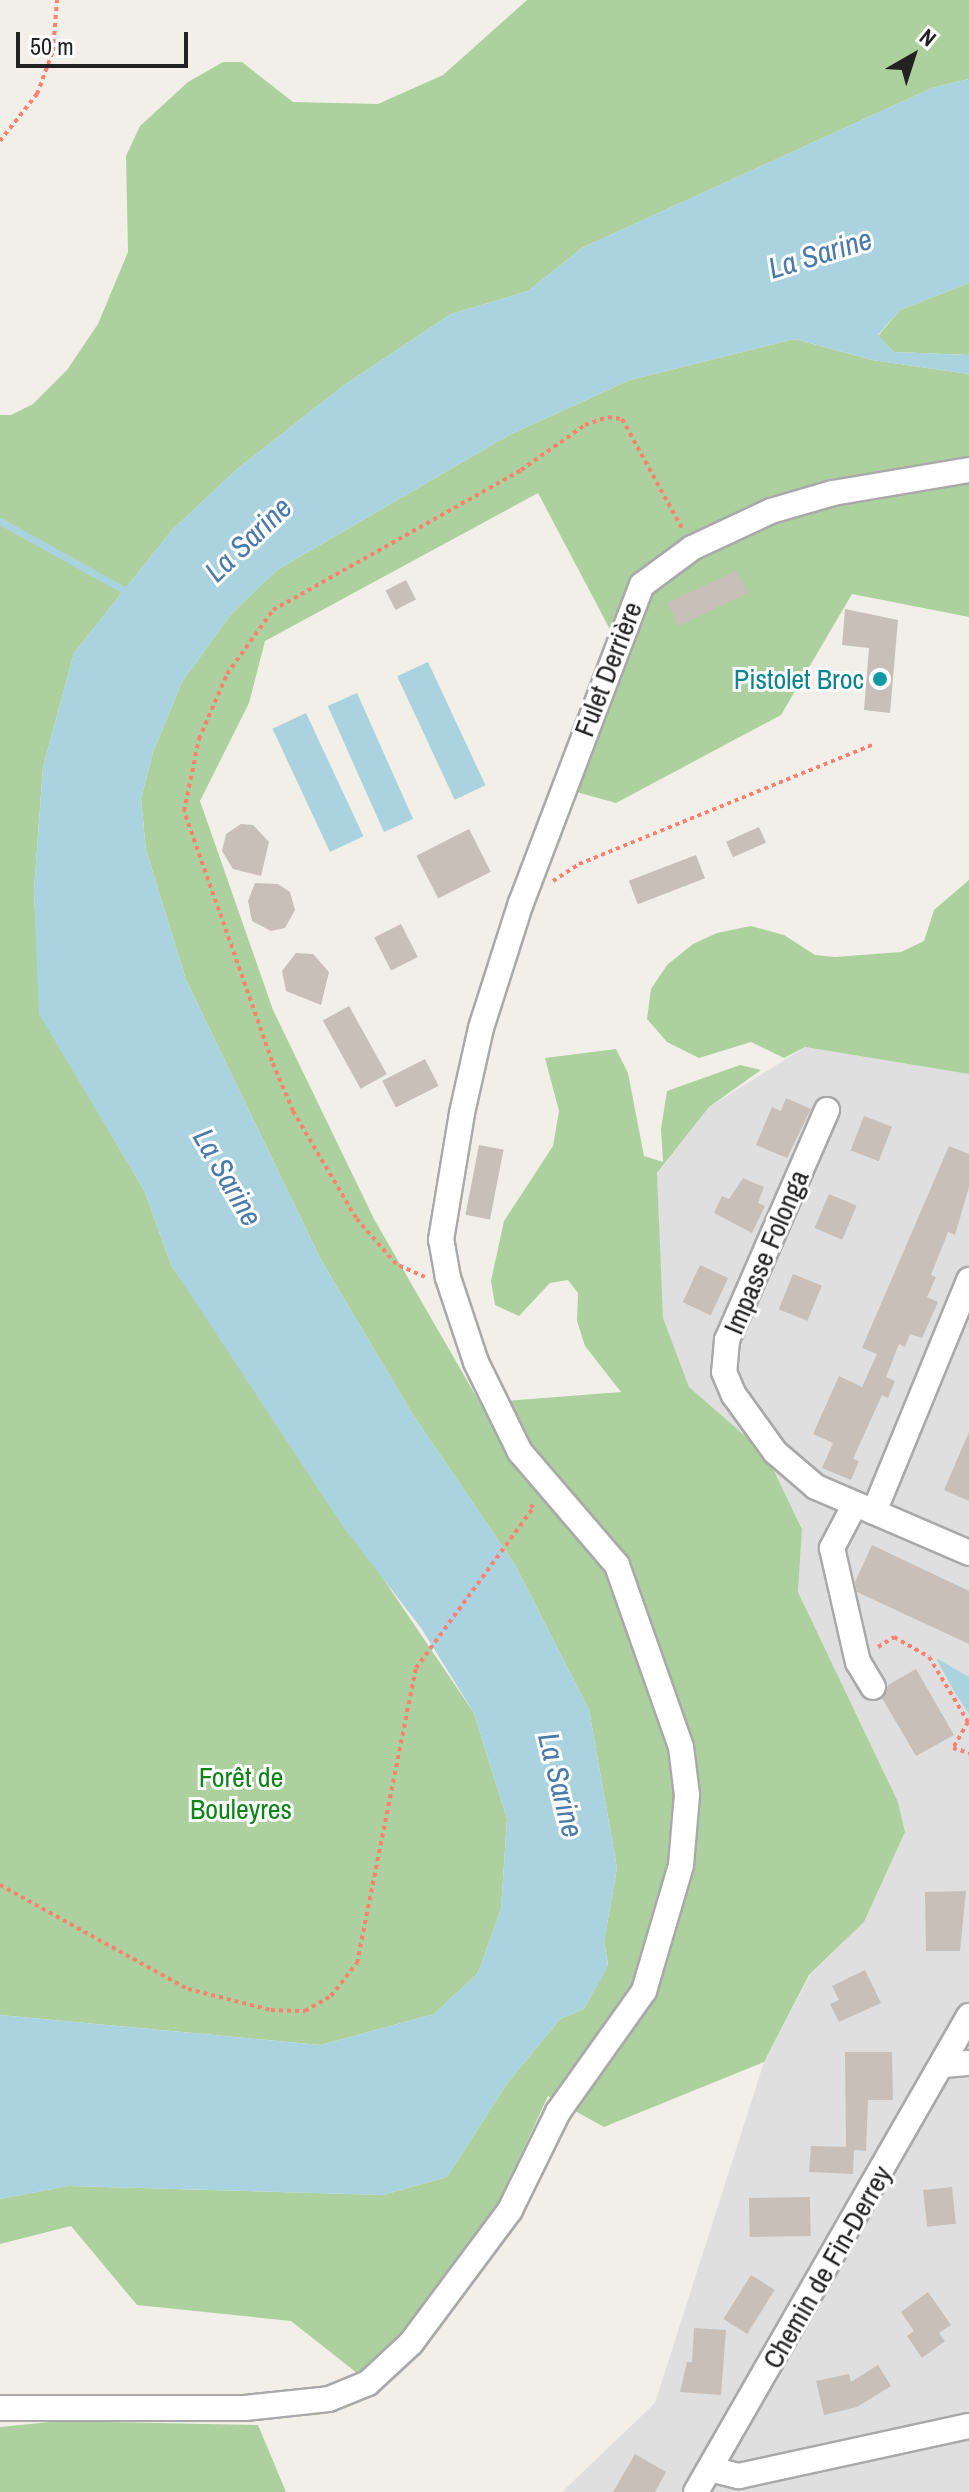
<!DOCTYPE html>
<meta charset="utf-8">
<style>
body{margin:0}
#map{position:relative;width:969px;height:2492px;overflow:hidden;background:#f2efe9;font-family:"Archivo Narrow",sans-serif}
div>[style]{position:absolute}
.residential>*{inset:0;background:#e0dfdf}
.forest>*{inset:0;background:#add19e}
.water>*{inset:0;background:#aad3df;transform-origin:0 0}
.stream>*{height:7px;margin:-3.5px;padding:0 3.5px;transform-origin:3.5px;border-radius:3.5px;background:#aad3df}
.building>*{inset:0;background:#c7bfb8;transform-origin:0 0}
.path>*{height:4px;margin-top:-2px;transform-origin:0;background:repeating-linear-gradient(90deg,#fa8072 0 4px,transparent 0 8px)}
.roads{filter:drop-shadow(2px 0 #a9a9a9) drop-shadow(-2px 0 #a9a9a9) drop-shadow(0 2px #a9a9a9) drop-shadow(0 -2px #a9a9a9)}
.minor>*{height:24px;margin:-12px;padding:0 12px;transform-origin:12px;border-radius:12px;background:#fff}
.dots>*{width:22px;height:22px;translate:-50% -50%;box-sizing:border-box;border:4px solid #fff;border-radius:50%}
span{translate:-50% -50%;white-space:nowrap;text-align:center;line-height:1.15;-webkit-text-stroke:6px #fff;paint-order:stroke}
.street-label{font-size:28px;color:#222}
.culture-label{font-size:28px;color:#0d838f}
.right{translate:-100% -50%;text-align:right}
.park-label{font-size:28px;color:#0c8416}
.water-label{font-size:30px;color:#4a7aab;font-style:italic}
.north{position:absolute;left:873px;top:16px;width:80px;height:80px;-webkit-text-stroke:6px #fff;paint-order:stroke;rotate:39deg;font-size:22px;font-weight:700;line-height:32px;text-align:center;color:#222}
.north::after{content:'';display:block;margin:auto;width:28px;height:36px;background:#222;clip-path:polygon(50% 0,100% 100%,50% 72%,0 100%)}
.scale{position:absolute;left:16px;top:32px;width:172px;height:36px;box-sizing:border-box;border:4px solid #222;border-top:0;padding-left:10px;font-size:24px;line-height:28px;white-space:nowrap;color:#222;-webkit-text-stroke:6px #fff;paint-order:stroke}
</style>
<div id="map">
<div class="residential">
<i style="clip-path:polygon(805px 1047px,969px 1074px,969px 2492px,562px 2492px,655px 2403px,764px 2062px,810px 1975px,864px 1922px,905px 1832px,898px 1802px,798px 1592px,802px 1528px,766px 1454px,689px 1387px,662px 1316px,657px 1174px,709px 1107px)"></i>
</div>
<div class="forest">
<i style="clip-path:polygon(527px 0,969px 0,969px 79px,932px 88px,582px 248px,528px 291px,451px 314px,343px 386px,236px 470px,172px 530px,74px 653px,43px 767px,34px 890px,40px 1014px,145px 1192px,171px 1265px,474px 1713px,507px 1819px,501px 1909px,478px 1973px,434px 2014px,321px 2045px,0 2015px,0 415px,11px 415px,33px 404px,67px 370px,98px 324px,128px 252px,126px 156px,140px 126px,188px 82px,223px 62px,242px 62px,293px 102px,378px 104px,443px 75px)"></i>
<i style="clip-path:polygon(969px 283px,969px 355px,894px 352px,878px 336px,900px 310px)"></i>
<i style="clip-path:polygon(795px 339px,872px 360px,969px 374px,969px 617px,852px 594px,781px 715px,616px 803px,562px 788px,614px 637px,538px 493px,265px 641px,249px 703px,200px 801px,273px 1010px,374px 1219px,480px 1403px,621px 1392px,585px 1346px,577px 1321px,578px 1293px,568px 1280px,550px 1283px,519px 1316px,495px 1305px,491px 1281px,504px 1221px,553px 1146px,559px 1111px,545px 1058px,616px 1049px,628px 1073px,644px 1156px,663px 1162px,661px 1129px,667px 1091px,740px 1065px,761px 1070px,709px 1107px,657px 1173px,663px 1318px,689px 1387px,766px 1454px,802px 1529px,798px 1592px,898px 1802px,905px 1832px,864px 1922px,809px 1975px,764px 2062px,604px 2127px,548px 2096px,473px 2258px,362px 2377px,291px 2321px,137px 2305px,71px 2226px,0 2244px,0 2199px,68px 2186px,383px 2195px,447px 2177px,506px 2085px,560px 2019px,584px 2009px,608px 1965px,604px 1941px,617px 1868px,589px 1710px,514px 1563px,413px 1415px,321px 1260px,186px 980px,146px 850px,141px 799px,153px 752px,182px 682px,231px 614px,277px 570px,509px 435px,630px 380px)"></i>
<i style="clip-path:polygon(969px 880px,969px 1074px,805px 1047px,784px 1058px,751px 1042px,699px 1058px,667px 1042px,647px 1019px,651px 989px,667px 965px,693px 944px,717px 933px,751px 926px,784px 935px,815px 955px,835px 957px,901px 952px,924px 941px,934px 910px)"></i>
<i style="clip-path:polygon(60px 2421px,258px 2425px,286px 2492px,0 2492px,0 2427px)"></i>
</div>
<div class="water">
<i style="clip-path:polygon(969px 79px,969px 283px,900px 310px,878px 335px,894px 352px,969px 355px,969px 374px,872px 360px,795px 339px,630px 380px,509px 435px,277px 570px,231px 614px,182px 682px,153px 752px,141px 799px,146px 850px,186px 980px,321px 1260px,413px 1415px,514px 1563px,589px 1710px,617px 1868px,604px 1941px,608px 1966px,584px 2009px,560px 2019px,506px 2085px,447px 2177px,383px 2195px,69px 2186px,0 2199px,0 2015px,321px 2045px,434px 2014px,478px 1973px,501px 1909px,507px 1819px,474px 1713px,421px 1628px,344px 1528px,171px 1265px,145px 1192px,39px 1014px,34px 890px,43px 767px,74px 653px,172px 530px,236px 470px,343px 386px,451px 314px,528px 291px,582px 248px,932px 88px)"></i>
<i style="left:428px;top:662px;width:136px;height:34px;rotate:65deg"></i>
<i style="left:357px;top:693px;width:138px;height:32px;rotate:66deg"></i>
<i style="left:306px;top:713px;width:136px;height:37px;rotate:65deg"></i>
<i style="clip-path:polygon(936px 1658px,969px 1677px,969px 1714px,954px 1691px)"></i>
</div>
<div class="stream">
<i style="left:0;top:521px;width:150px;rotate:29.1deg"></i>
</div>
<div class="building">
<i style="left:737px;top:570px;width:26px;height:77px;rotate:65deg"></i>
<i style="left:406px;top:580px;width:22px;height:23px;rotate:63deg"></i>
<i style="clip-path:polygon(845px 609px,898px 620px,890px 713px,864px 710px,869px 648px,842px 645px)"></i>
<i style="clip-path:polygon(241px 824px,253px 825px,269px 842px,261px 876px,233px 869px,222px 851px,226px 834px)"></i>
<i style="left:759px;top:827px;width:17px;height:36px;rotate:66deg"></i>
<i style="left:469px;top:829px;width:48px;height:59px;rotate:63deg"></i>
<i style="left:696px;top:855px;width:25px;height:72px;rotate:69deg"></i>
<i style="clip-path:polygon(255px 883px,278px 884px,290px 892px,295px 910px,285px 928px,271px 931px,252px 921px,248px 901px)"></i>
<i style="left:401px;top:924px;width:37px;height:30px;rotate:63deg"></i>
<i style="clip-path:polygon(296px 953px,313px 954px,329px 972px,321px 1005px,286px 991px,282px 971px)"></i>
<i style="left:349px;top:1006px;width:78px;height:30px;rotate:61deg"></i>
<i style="left:425px;top:1059px;width:30px;height:48px;rotate:63deg"></i>
<i style="clip-path:polygon(786px 1098px,811px 1109px,787px 1158px,756px 1145px,772px 1107px,781px 1111px)"></i>
<i style="left:864px;top:1116px;width:30px;height:37px;rotate:21deg"></i>
<i style="left:479px;top:1145px;width:25px;height:71px;rotate:11deg"></i>
<i style="clip-path:polygon(949px 1146px,969px 1154px,969px 1187px,955px 1235px,948px 1232px,931px 1275px,936px 1277px,927px 1297px,938px 1302px,922px 1338px,910px 1334px,905px 1347px,899px 1344px,886px 1377px,895px 1381px,888px 1398px,882px 1395px,853px 1459px,859px 1461px,851px 1480px,822px 1468px,833px 1443px,813px 1434px,839px 1376px,862px 1387px,877px 1354px,862px 1348px)"></i>
<i style="clip-path:polygon(743px 1178px,764px 1187px,758px 1203px,765px 1206px,752px 1233px,714px 1213px,722px 1196px,729px 1199px)"></i>
<i style="left:829px;top:1194px;width:30px;height:37px;rotate:23deg"></i>
<i style="left:700px;top:1265px;width:31px;height:41px;rotate:25deg"></i>
<i style="left:793px;top:1274px;width:31px;height:38px;rotate:22deg"></i>
<i style="clip-path:polygon(969px 1432px,969px 1501px,944px 1490px)"></i>
<i style="clip-path:polygon(872px 1545px,969px 1591px,969px 1644px,857px 1592px,855px 1582px)"></i>
<i style="clip-path:polygon(916px 1669px,954px 1735px,916px 1756px,882px 1698px,888px 1685px)"></i>
<i style="clip-path:polygon(966px 1891px,960px 1951px,926px 1951px,925px 1892px)"></i>
<i style="clip-path:polygon(865px 1970px,881px 2003px,839px 2022px,830px 2004px,839px 2000px,832px 1986px)"></i>
<i style="clip-path:polygon(845px 2052px,892px 2052px,893px 2100px,868px 2100px,866px 2151px,854px 2150px,853px 2174px,809px 2172px,811px 2146px,846px 2147px)"></i>
<i style="left:952px;top:2187px;width:37px;height:29px;rotate:84deg"></i>
<i style="left:810px;top:2197px;width:39px;height:61px;rotate:89deg"></i>
<i style="left:751px;top:2275px;width:28px;height:52px;rotate:32deg"></i>
<i style="clip-path:polygon(928px 2292px,951px 2325px,939px 2333px,945px 2341px,922px 2358px,907px 2336px,914px 2331px,901px 2312px)"></i>
<i style="clip-path:polygon(694px 2328px,726px 2330px,721px 2395px,680px 2392px,687px 2362px,692px 2362px)"></i>
<i style="clip-path:polygon(878px 2365px,891px 2386px,857px 2407px,824px 2415px,816px 2381px,849px 2374px,851px 2382px)"></i>
<i style="clip-path:polygon(635px 2454px,666px 2472px,655px 2492px,613px 2492px)"></i>
</div>
<div class="path">
<i style="left:0;top:141px;width:60px;rotate:-51.8deg"></i>
<i style="left:37px;top:94px;width:46px;rotate:-69.6deg"></i>
<i style="left:53px;top:51px;width:51px;rotate:-85.5deg"></i>
<i style="left:553px;top:881px;width:31px;rotate:-33deg"></i>
<i style="left:579px;top:864px;width:319px;rotate:-22.1deg"></i>
<i style="left:425px;top:1277px;width:32px;rotate:-156deg"></i>
<i style="left:396px;top:1264px;width:61px;rotate:-131deg"></i>
<i style="left:356px;top:1218px;width:124px;rotate:-120.5deg"></i>
<i style="left:293px;top:1111px;width:54px;rotate:-112.8deg"></i>
<i style="left:272px;top:1061px;width:265px;rotate:-109.4deg"></i>
<i style="left:184px;top:811px;width:74px;rotate:-78.2deg"></i>
<i style="left:199px;top:739px;width:71px;rotate:-66.7deg"></i>
<i style="left:227px;top:674px;width:79px;rotate:-54.3deg"></i>
<i style="left:273px;top:610px;width:285px;rotate:-29.4deg"></i>
<i style="left:521px;top:470px;width:78px;rotate:-35.1deg"></i>
<i style="left:585px;top:425px;width:24px;rotate:-19deg"></i>
<i style="left:608px;top:417px;width:14px;rotate:8deg"></i>
<i style="left:622px;top:419px;width:124px;rotate:61.2deg"></i>
<i style="left:878px;top:1647px;width:19px;rotate:-32deg"></i>
<i style="left:894px;top:1637px;width:40px;rotate:29.7deg"></i>
<i style="left:929px;top:1657px;width:76px;rotate:59deg"></i>
<i style="left:968px;top:1722px;width:30px;rotate:120deg"></i>
<i style="left:953px;top:1748px;width:17px;rotate:17deg"></i>
<i style="left:0;top:1885px;width:215px;rotate:29deg"></i>
<i style="left:188px;top:1989px;width:86px;rotate:14.2deg"></i>
<i style="left:271px;top:2010px;width:34px;rotate:2deg"></i>
<i style="left:305px;top:2011px;width:30px;rotate:-30deg"></i>
<i style="left:331px;top:1996px;width:42px;rotate:-51.8deg"></i>
<i style="left:357px;top:1963px;width:301px;rotate:-78.7deg"></i>
<i style="left:416px;top:1668px;width:198px;rotate:-53.8deg"></i>
<i style="left:533px;top:1508px;width:8px;rotate:-120deg"></i>
</div>
<div class="roads">
<div class="minor">
<i style="left:827px;top:1110px;width:251px;rotate:113.5deg"></i>
<i style="left:727px;top:1340px;width:32px;rotate:95deg"></i>
<i style="left:724px;top:1372px;width:25px;rotate:67deg"></i>
<i style="left:734px;top:1395px;width:70px;rotate:54.3deg"></i>
<i style="left:775px;top:1452px;width:54px;rotate:40.5deg"></i>
<i style="left:816px;top:1487px;width:167px;rotate:23.3deg"></i>
<i style="left:855px;top:1504px;width:50px;rotate:117.6deg"></i>
<i style="left:832px;top:1548px;width:117px;rotate:77.2deg"></i>
<i style="left:858px;top:1662px;width:29px;rotate:59deg"></i>
<i style="left:874px;top:1512px;width:251px;rotate:-67.7deg"></i>
<i style="left:945px;top:2065px;width:24px;rotate:-5deg"></i>
<i style="left:0;top:2408px;width:245px"></i>
<i style="left:245px;top:2408px;width:84px;rotate:-6.1deg"></i>
<i style="left:329px;top:2399px;width:42px;rotate:-22.3deg"></i>
<i style="left:368px;top:2383px;width:59px;rotate:-42.9deg"></i>
<i style="left:411px;top:2343px;width:166px;rotate:-53.3deg"></i>
<i style="left:510px;top:2210px;width:109px;rotate:-63.9deg"></i>
<i style="left:558px;top:2112px;width:148px;rotate:-54.6deg"></i>
<i style="left:644px;top:1991px;width:131px;rotate:-73.6deg"></i>
<i style="left:681px;top:1865px;width:70px;rotate:-85.1deg"></i>
<i style="left:687px;top:1795px;width:48px;rotate:-97.1deg"></i>
<i style="left:681px;top:1747px;width:193px;rotate:-109.4deg"></i>
<i style="left:617px;top:1565px;width:149px;rotate:-130.6deg"></i>
<i style="left:520px;top:1452px;width:100px;rotate:-116.1deg"></i>
<i style="left:476px;top:1362px;width:89px;rotate:-108.4deg"></i>
<i style="left:448px;top:1278px;width:39px;rotate:-100deg"></i>
<i style="left:441px;top:1240px;width:129px;rotate:-80.6deg"></i>
<i style="left:462px;top:1113px;width:87px;rotate:-77.4deg"></i>
<i style="left:481px;top:1028px;width:131px;rotate:-72.3deg"></i>
<i style="left:521px;top:903px;width:340px;rotate:-69.2deg"></i>
<i style="left:642px;top:585px;width:62px;rotate:-36.5deg"></i>
<i style="left:692px;top:548px;width:87px;rotate:-25.1deg"></i>
<i style="left:771px;top:511px;width:65px;rotate:-16.2deg"></i>
<i style="left:833px;top:493px;width:138px;rotate:-9.6deg"></i>
<i style="left:710px;top:2469px;width:30px;rotate:14deg"></i>
<i style="left:739px;top:2476px;width:235px;rotate:-12.3deg"></i>
<i style="left:696px;top:2492px;width:549px;rotate:-60.16deg"></i>
</div>
</div>
<div class="dots">
<i style="left:880px;top:679px;background:#0f9aa8"></i>
</div>
<div class="street-label">
<span style="left:608px;top:669px;rotate:-69deg">Fulet Derrière</span>
<span style="left:766px;top:1252px;rotate:-67deg">Impasse Folonga</span>
<span style="left:827px;top:2267px;rotate:-60deg">Chemin de Fin-Derrey</span>
</div>
<div class="culture-label">
<span class="right" style="left:864px;top:679px">Pistolet Broc</span>
</div>
<div class="park-label">
<span style="left:241px;top:1793px">Forêt de<br>Bouleyres</span>
</div>
<div class="water-label">
<span style="left:820px;top:253px;rotate:-17deg">La Sarine</span>
<span style="left:248px;top:539px;rotate:-44deg">La Sarine</span>
<span style="left:228px;top:1177px;rotate:60deg">La Sarine</span>
<span style="left:561px;top:1785px;rotate:76deg">La Sarine</span>
</div>
<div class="north">N</div>
<div class="scale">50 m</div>
</div>
